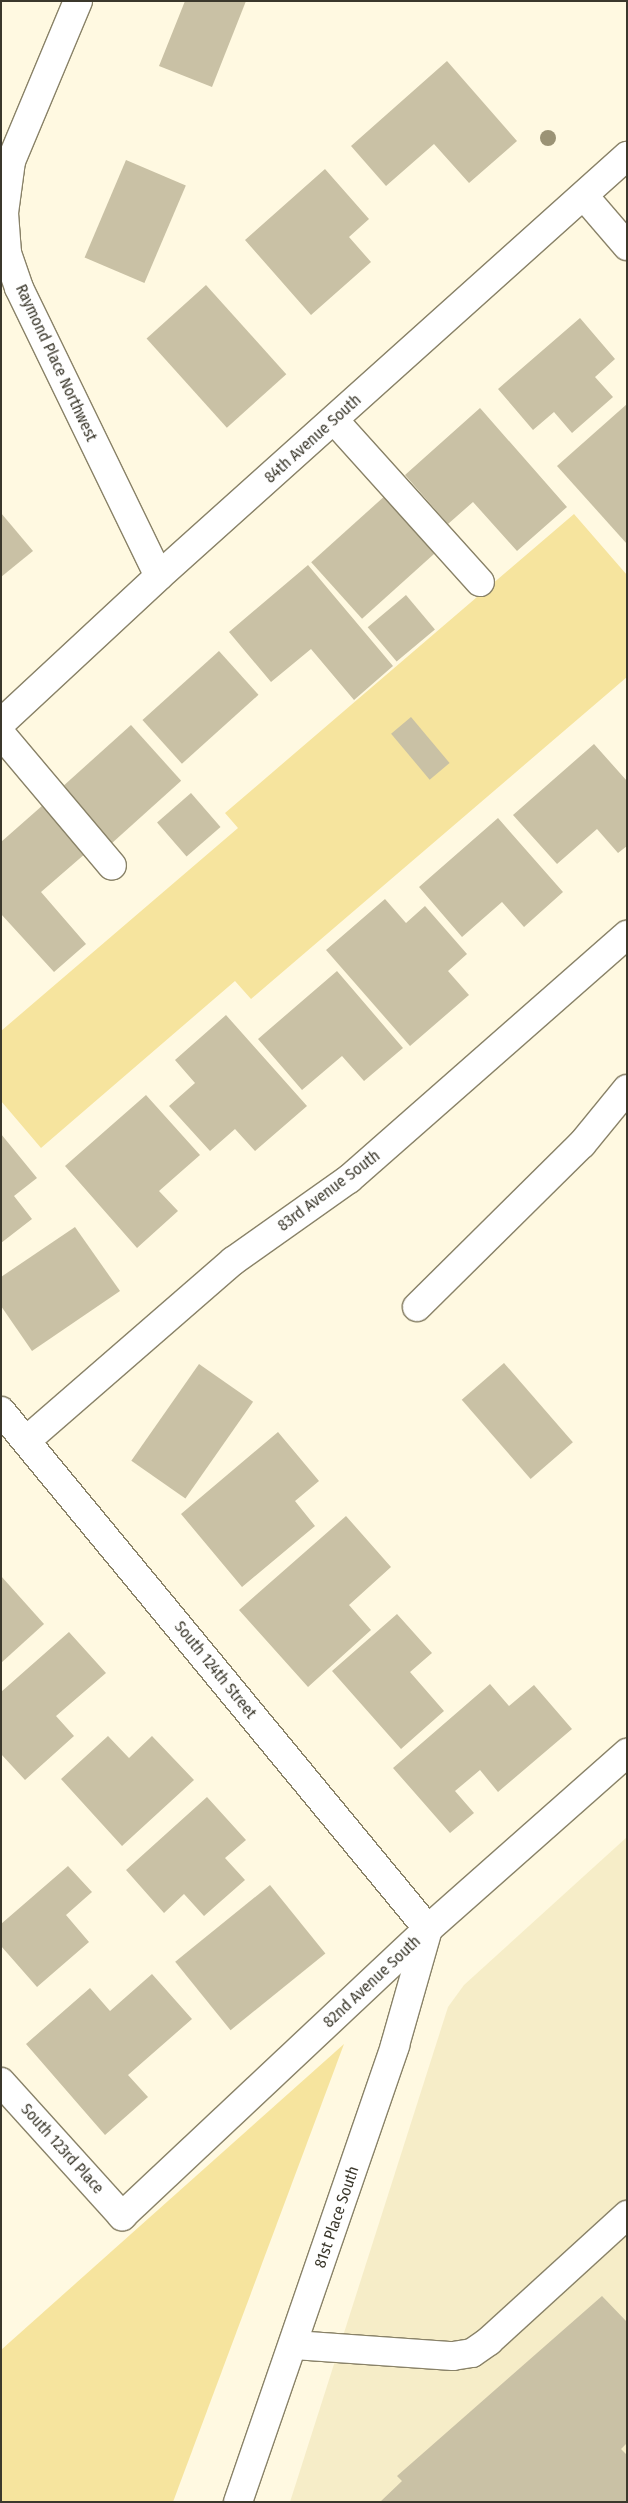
<!DOCTYPE html>
<style>
body{margin:0}
#map{position:relative;width:628px;height:2503px;overflow:hidden;background:#fff9e1;font-family:"Fira Sans Condensed",sans-serif}
div>[style]{position:absolute}
.built>*{inset:0;background:#f6edc8}
.green>*{inset:0;background:#f6e49e}
.building>*{inset:0;background:#c9c1a5;transform-origin:0 0}
.roads{filter:drop-shadow(1px 0 #898268) drop-shadow(-1px 0 #898268) drop-shadow(0 1px #898268) drop-shadow(0 -1px #898268)}
.minor>*{height:28px;margin:-14px;padding:0 14px;transform-origin:14px;border-radius:14px;background:#fff}
.trees>*{width:16px;height:16px;margin:-8px;border-radius:50%;background:#9b9375}
span{translate:-50% -50%;white-space:nowrap;text-align:center;line-height:1.15;-webkit-text-stroke:5px #fff;paint-order:stroke}
.street-label{font-size:16px;color:#3b382c}
.frame{position:absolute;inset:0;border:2px solid #3b382c;pointer-events:none}
</style>
<div id="map">
<div class="built">
<i style="clip-path:polygon(627px 1837px,627px 2502px,290px 2502px,448px 2007px,464px 1985px)"></i>
</div>
<div class="green">
<i style="clip-path:polygon(574px 514px,627px 575px,627px 677px,251px 999px,235px 981px,41px 1148px,1px 1101px,1px 1031px,238px 828px,225px 813px)"></i>
<i style="clip-path:polygon(344px 2044px,173px 2502px,1px 2502px,1px 2350px)"></i>
</div>
<div class="building">
<i style="clip-path:polygon(185px 1px,246px 1px,212px 87px,159px 66px)"></i>
<i style="clip-path:polygon(447px 61px,517px 141px,469px 183px,434px 144px,386px 186px,351px 146px)"></i>
<i style="left:126px;top:160px;width:65px;height:106px;rotate:23deg"></i>
<i style="clip-path:polygon(325px 169px,369px 219px,349px 237px,371px 262px,311px 315px,245px 240px)"></i>
<i style="left:206px;top:285px;width:120px;height:80px;rotate:48deg"></i>
<i style="clip-path:polygon(580px 318px,615px 359px,595px 377px,613px 397px,572px 433px,554px 412px,533px 430px,498px 389px)"></i>
<i style="clip-path:polygon(627px 404px,627px 544px,557px 466px)"></i>
<i style="clip-path:polygon(480px 408px,567px 507px,517px 551px,473px 502px,448px 524px,405px 475px)"></i>
<i style="left:387px;top:494px;width:76px;height:102px;rotate:48deg"></i>
<i style="clip-path:polygon(1px 513px,33px 551px,1px 577px)"></i>
<i style="clip-path:polygon(308px 565px,393px 666px,354px 700px,311px 649px,271px 682px,229px 632px)"></i>
<i style="left:406px;top:595px;width:45px;height:50px;rotate:50deg"></i>
<i style="left:219px;top:651px;width:59px;height:103px;rotate:48deg"></i>
<i style="left:411px;top:717px;width:60px;height:26px;rotate:50deg"></i>
<i style="left:131px;top:725px;width:75px;height:99px;rotate:48deg"></i>
<i style="clip-path:polygon(594px 744px,627px 781px,627px 846px,618px 853px,597px 829px,557px 864px,513px 815px)"></i>
<i style="left:191px;top:793px;width:45px;height:45px;rotate:49deg"></i>
<i style="clip-path:polygon(43px 805px,86px 853px,41px 892px,86px 944px,54px 972px,1px 914px,1px 842px)"></i>
<i style="clip-path:polygon(498px 818px,563px 892px,524px 927px,502px 902px,462px 937px,419px 887px)"></i>
<i style="clip-path:polygon(385px 899px,406px 923px,425px 906px,467px 954px,448px 971px,469px 995px,410px 1046px,326px 950px)"></i>
<i style="clip-path:polygon(337px 971px,403px 1048px,364px 1081px,342px 1056px,302px 1090px,258px 1039px)"></i>
<i style="clip-path:polygon(226px 1015px,307px 1106px,255px 1151px,235px 1129px,210px 1151px,169px 1106px,195px 1083px,175px 1060px)"></i>
<i style="clip-path:polygon(146px 1095px,200px 1155px,159px 1191px,178px 1211px,137px 1248px,65px 1166px)"></i>
<i style="clip-path:polygon(1px 1134px,37px 1178px,14px 1196px,32px 1219px,1px 1243px)"></i>
<i style="clip-path:polygon(75px 1227px,120px 1291px,32px 1351px,1px 1306px,1px 1277px)"></i>
<i style="left:504px;top:1363px;width:105px;height:56px;rotate:49deg"></i>
<i style="left:199px;top:1364px;width:66px;height:118px;rotate:35deg"></i>
<i style="clip-path:polygon(278px 1432px,319px 1481px,295px 1501px,315px 1526px,242px 1587px,181px 1514px)"></i>
<i style="clip-path:polygon(346px 1516px,391px 1567px,349px 1605px,371px 1630px,308px 1687px,239px 1610px)"></i>
<i style="clip-path:polygon(1px 1576px,44px 1624px,1px 1663px)"></i>
<i style="clip-path:polygon(397px 1614px,432px 1653px,410px 1672px,444px 1711px,401px 1749px,332px 1671px)"></i>
<i style="clip-path:polygon(69px 1632px,106px 1673px,56px 1716px,74px 1736px,25px 1780px,1px 1754px,1px 1692px)"></i>
<i style="clip-path:polygon(490px 1684px,509px 1706px,534px 1685px,572px 1729px,498px 1792px,480px 1770px,455px 1791px,474px 1813px,450px 1833px,393px 1768px)"></i>
<i style="clip-path:polygon(108px 1736px,129px 1758px,152px 1736px,194px 1780px,122px 1846px,61px 1779px)"></i>
<i style="clip-path:polygon(207px 1797px,246px 1840px,225px 1858px,245px 1880px,204px 1916px,184px 1894px,164px 1913px,126px 1870px)"></i>
<i style="clip-path:polygon(68px 1866px,92px 1892px,66px 1915px,89px 1942px,37px 1987px,1px 1946px,1px 1924px)"></i>
<i style="left:270px;top:1885px;width:88px;height:122px;rotate:51deg"></i>
<i style="clip-path:polygon(152px 1974px,192px 2019px,128px 2075px,148px 2097px,105px 2135px,26px 2044px,90px 1988px,110px 2011px)"></i>
<i style="clip-path:polygon(602px 2296px,627px 2322px,627px 2443px,621px 2449px,627px 2455px,627px 2502px,380px 2502px,402px 2481px,397px 2476px)"></i>
</div>
<div class="roads">
<div class="minor">
<i style="left:78px;top:1px;width:173px;rotate:112.7deg"></i>
<i style="left:11px;top:161px;width:52px;rotate:97.7deg"></i>
<i style="left:4px;top:213px;width:40px;rotate:85.7deg"></i>
<i style="left:7px;top:253px;width:37px;rotate:71deg"></i>
<i style="left:19px;top:288px;width:320px;rotate:64.1deg"></i>
<i style="left:584px;top:196px;width:66px;rotate:49.3deg"></i>
<i style="left:334px;top:420px;width:218px;rotate:48deg"></i>
<i style="left:1px;top:723px;width:216px;rotate:-42.9deg"></i>
<i style="left:159px;top:576px;width:629px;rotate:-41.91deg"></i>
<i style="left:1px;top:734px;width:172px;rotate:49.9deg"></i>
<i style="left:417px;top:1307px;width:232px;rotate:-44.7deg"></i>
<i style="left:582px;top:1144px;width:71px;rotate:-50.7deg"></i>
<i style="left:1px;top:1411px;width:671px;rotate:50.5deg"></i>
<i style="left:27px;top:1440px;width:273px;rotate:-41deg"></i>
<i style="left:233px;top:1261px;width:142px;rotate:-35.3deg"></i>
<i style="left:349px;top:1179px;width:370px;rotate:-41.3deg"></i>
<i style="left:1px;top:2082px;width:181px;rotate:47.9deg"></i>
<i style="left:122px;top:2216px;width:420px;rotate:-43.2deg"></i>
<i style="left:428px;top:1929px;width:266px;rotate:-41.5deg"></i>
<i style="left:294px;top:2345px;width:159px;rotate:4deg"></i>
<i style="left:453px;top:2356px;width:19px;rotate:-9deg"></i>
<i style="left:472px;top:2353px;width:21px;rotate:-35deg"></i>
<i style="left:489px;top:2341px;width:187px;rotate:-42.4deg"></i>
<i style="left:238px;top:2502px;width:483px;rotate:-71deg"></i>
<i style="left:395px;top:2045px;width:121px;rotate:-74.1deg"></i>
</div>
</div>
<div class="trees">
<i style="left:548px;top:138px"></i>
</div>
<div class="street-label">
<span style="left:56px;top:363px;rotate:65deg">Raymond Place Northwest</span>
<span style="left:313px;top:439px;rotate:-42deg">84th Avenue South</span>
<span style="left:329px;top:1191px;rotate:-37deg">83rd Avenue South</span>
<span style="left:215px;top:1670px;rotate:51deg">South 124th Street</span>
<span style="left:372px;top:1982px;rotate:-43deg">82nd Avenue South</span>
<span style="left:62px;top:2149px;rotate:48deg">South 123rd Place</span>
<span style="left:337px;top:2217px;rotate:-71deg">81st Place South</span>
</div>
<div class="frame"></div>
</div>
